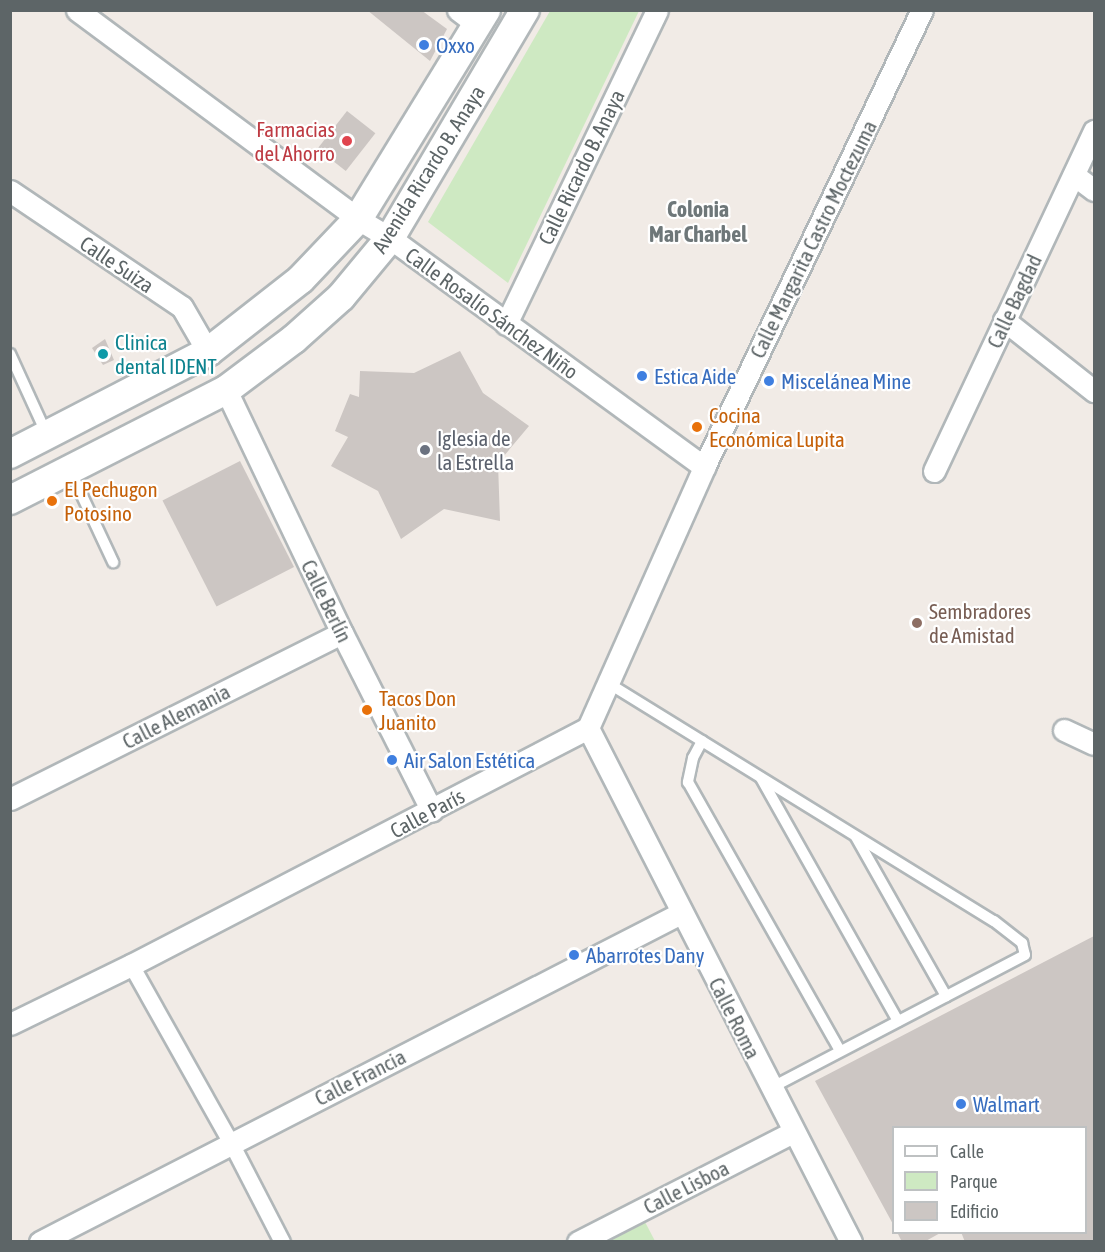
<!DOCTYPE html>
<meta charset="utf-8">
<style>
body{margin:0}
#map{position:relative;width:1105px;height:1252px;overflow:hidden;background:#f1ebe6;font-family:"Asap Condensed",sans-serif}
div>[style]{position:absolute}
.green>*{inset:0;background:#cee9c2}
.building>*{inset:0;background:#ccc6c3;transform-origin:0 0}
.roads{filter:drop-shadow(2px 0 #b1b7b9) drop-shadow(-2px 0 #b1b7b9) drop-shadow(0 2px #b1b7b9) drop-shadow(0 -2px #b1b7b9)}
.service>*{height:10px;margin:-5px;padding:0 5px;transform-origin:5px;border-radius:5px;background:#fff}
.pedestrian>*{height:15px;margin:-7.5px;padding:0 7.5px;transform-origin:7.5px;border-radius:7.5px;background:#fff}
.minor>*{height:21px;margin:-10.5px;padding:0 10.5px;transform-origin:10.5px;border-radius:10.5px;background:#fff}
.secondary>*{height:28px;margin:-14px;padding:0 14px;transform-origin:14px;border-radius:14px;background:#fff}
.dots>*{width:16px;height:16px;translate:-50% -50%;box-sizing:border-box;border:3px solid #fff;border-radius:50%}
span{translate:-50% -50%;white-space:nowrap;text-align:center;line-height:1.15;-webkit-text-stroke:4.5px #fff;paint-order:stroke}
.shop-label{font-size:21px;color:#366cbe}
.left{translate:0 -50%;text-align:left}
.health-label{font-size:21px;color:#be3a42}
.right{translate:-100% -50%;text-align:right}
.street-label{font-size:21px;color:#5d6567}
.culture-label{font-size:21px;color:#0d838f}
.food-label{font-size:21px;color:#c56008}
.worship-label{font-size:21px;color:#5b616d}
.education-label{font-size:21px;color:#785e54}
.neighbourhood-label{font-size:22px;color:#6e7779;font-weight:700}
.frame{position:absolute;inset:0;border:12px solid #5d6567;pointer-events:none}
.legend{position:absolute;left:892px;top:1126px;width:195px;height:108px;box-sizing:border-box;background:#fff;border:2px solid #bec1c2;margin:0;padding:8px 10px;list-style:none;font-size:18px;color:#5d6567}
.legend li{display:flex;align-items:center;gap:12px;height:30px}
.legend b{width:30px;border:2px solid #bec1c2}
</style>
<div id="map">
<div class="green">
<i style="clip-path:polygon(550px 11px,639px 11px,508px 283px,428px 222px)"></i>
<i style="clip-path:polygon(645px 1222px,655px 1241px,608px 1241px)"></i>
</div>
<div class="building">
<i style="clip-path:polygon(367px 10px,421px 10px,447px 29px,430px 61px)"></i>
<i style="left:347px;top:111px;width:36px;height:48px;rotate:38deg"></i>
<i style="clip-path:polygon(105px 339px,114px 360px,103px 365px,92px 348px)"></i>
<i style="clip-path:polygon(460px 351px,483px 393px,529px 426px,498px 463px,500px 521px,444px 509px,401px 539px,378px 491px,331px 466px,348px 437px,335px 431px,350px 394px,359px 397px,360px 371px,414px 373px)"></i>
<i style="left:240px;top:461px;width:119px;height:87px;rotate:63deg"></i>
<i style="clip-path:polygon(1094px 936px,1094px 1242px,965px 1242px,961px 1232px,1086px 1232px,1086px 1128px,894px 1128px,894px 1226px,815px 1081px)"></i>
<i style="clip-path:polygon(897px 1232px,942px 1232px,924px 1242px,902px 1242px)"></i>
</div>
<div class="roads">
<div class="service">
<i style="left:10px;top:354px;width:89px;rotate:65.4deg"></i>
<i style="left:70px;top:470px;width:102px;rotate:64.9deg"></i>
<i style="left:608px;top:683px;width:453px;rotate:31.7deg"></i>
<i style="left:994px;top:921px;width:36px;rotate:38deg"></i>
<i style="left:1022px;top:943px;width:12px;rotate:76deg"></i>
<i style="left:1025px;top:955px;width:287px;rotate:152.4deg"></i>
<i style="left:702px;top:741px;width:19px;rotate:118deg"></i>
<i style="left:693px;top:758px;width:25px;rotate:102deg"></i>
<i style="left:688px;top:782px;width:309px;rotate:60.5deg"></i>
<i style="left:761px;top:778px;width:279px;rotate:60.6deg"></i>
<i style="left:856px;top:837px;width:183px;rotate:60.5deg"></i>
</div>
<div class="pedestrian">
<i style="left:131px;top:965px;width:204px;rotate:60.7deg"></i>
<i style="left:231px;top:1143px;width:111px;rotate:62.7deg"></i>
</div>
<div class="minor">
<i style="left:77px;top:10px;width:350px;rotate:36.6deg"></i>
<i style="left:358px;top:219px;width:37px;rotate:31deg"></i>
<i style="left:390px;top:238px;width:389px;rotate:36.1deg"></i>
<i style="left:458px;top:10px;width:25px;rotate:37deg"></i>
<i style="left:1074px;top:175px;width:25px;rotate:37deg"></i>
<i style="left:10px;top:191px;width:207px;rotate:34deg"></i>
<i style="left:182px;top:307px;width:52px;rotate:60deg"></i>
<i style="left:1004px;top:320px;width:115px;rotate:38.3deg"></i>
<i style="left:506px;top:324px;width:348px;rotate:-64.3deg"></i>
<i style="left:226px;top:390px;width:269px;rotate:64.5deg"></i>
<i style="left:342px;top:633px;width:199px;rotate:63.2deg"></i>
<i style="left:934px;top:471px;width:376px;rotate:-64.8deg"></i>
<i style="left:588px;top:728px;width:577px;rotate:62.9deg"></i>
<i style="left:1064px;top:730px;width:33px;rotate:25deg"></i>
<i style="left:10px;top:799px;width:371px;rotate:-26.6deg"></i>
<i style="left:10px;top:1024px;width:135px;rotate:-26deg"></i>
<i style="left:131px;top:965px;width:515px;rotate:-27.41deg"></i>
<i style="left:588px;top:728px;width:286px;rotate:-66deg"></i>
<i style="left:704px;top:467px;width:506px;rotate:-64.5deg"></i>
<i style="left:40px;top:1242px;width:721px;rotate:-27.17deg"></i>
<i style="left:578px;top:1242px;width:242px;rotate:-27.1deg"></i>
</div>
<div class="secondary">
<i style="left:10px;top:454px;width:223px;rotate:-27.3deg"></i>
<i style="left:208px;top:352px;width:118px;rotate:-38.1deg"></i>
<i style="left:301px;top:279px;width:83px;rotate:-46.5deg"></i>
<i style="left:358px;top:219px;width:245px;rotate:-58.5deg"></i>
<i style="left:10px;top:500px;width:242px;rotate:-27deg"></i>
<i style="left:226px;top:390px;width:85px;rotate:-36.9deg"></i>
<i style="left:294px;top:339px;width:63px;rotate:-41.8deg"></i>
<i style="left:341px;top:297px;width:77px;rotate:-50.3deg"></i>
<i style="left:390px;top:238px;width:265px;rotate:-59.4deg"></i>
</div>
</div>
<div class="dots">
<i style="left:424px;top:45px;background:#3f7fe0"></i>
<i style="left:347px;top:141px;background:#e0444e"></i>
<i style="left:103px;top:354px;background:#0f9aa8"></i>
<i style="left:642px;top:376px;background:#3f7fe0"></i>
<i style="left:769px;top:381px;background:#3f7fe0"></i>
<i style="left:697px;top:427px;background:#e8710a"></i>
<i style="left:425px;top:450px;background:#6b7280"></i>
<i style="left:52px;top:501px;background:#e8710a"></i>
<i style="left:917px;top:623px;background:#8d6e63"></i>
<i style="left:367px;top:710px;background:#e8710a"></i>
<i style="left:392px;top:760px;background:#3f7fe0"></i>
<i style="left:574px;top:955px;background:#3f7fe0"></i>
<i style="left:961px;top:1104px;background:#3f7fe0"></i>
</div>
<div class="shop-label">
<span class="left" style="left:436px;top:45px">Oxxo</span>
<span class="left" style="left:654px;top:376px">Estica Aide</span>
<span class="left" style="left:781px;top:381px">Miscelánea Mine</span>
<span class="left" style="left:404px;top:760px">Air Salon Estética</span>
<span class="left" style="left:586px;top:955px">Abarrotes Dany</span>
<span class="left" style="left:973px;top:1104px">Walmart</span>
</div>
<div class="health-label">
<span class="right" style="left:335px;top:141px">Farmacias<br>del Ahorro</span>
</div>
<div class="street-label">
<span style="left:581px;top:167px;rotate:-64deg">Calle Ricardo B. Anaya</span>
<span style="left:428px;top:169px;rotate:-58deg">Avenida Ricardo B. Anaya</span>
<span style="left:813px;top:239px;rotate:-64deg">Calle Margarita Castro Moctezuma</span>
<span style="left:117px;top:264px;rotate:34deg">Calle Suiza</span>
<span style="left:1014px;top:301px;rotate:-65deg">Calle Bagdad</span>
<span style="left:492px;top:313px;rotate:36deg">Calle Rosalío Sánchez Niño</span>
<span style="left:327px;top:601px;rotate:64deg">Calle Berlín</span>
<span style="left:176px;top:716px;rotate:-27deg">Calle Alemania</span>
<span style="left:427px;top:813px;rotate:-28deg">Calle París</span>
<span style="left:735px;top:1018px;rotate:63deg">Calle Roma</span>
<span style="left:360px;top:1077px;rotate:-27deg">Calle Francia</span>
<span style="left:686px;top:1187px;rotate:-27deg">Calle Lisboa</span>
</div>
<div class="culture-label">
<span class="left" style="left:115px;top:354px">Clinica<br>dental IDENT</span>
</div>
<div class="food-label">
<span class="left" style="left:709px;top:427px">Cocina<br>Económica Lupita</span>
<span class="left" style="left:64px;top:501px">El Pechugon<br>Potosino</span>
<span class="left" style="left:379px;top:710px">Tacos Don<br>Juanito</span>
</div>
<div class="worship-label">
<span class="left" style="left:437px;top:450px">Iglesia de<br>la Estrella</span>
</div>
<div class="education-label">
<span class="left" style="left:929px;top:623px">Sembradores<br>de Amistad</span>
</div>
<div class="neighbourhood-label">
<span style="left:698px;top:222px">Colonia<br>Mar Charbel</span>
</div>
<div class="frame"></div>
<ul class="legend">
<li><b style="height:8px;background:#fff"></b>Calle</li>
<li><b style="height:16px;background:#cee9c2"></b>Parque</li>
<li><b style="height:16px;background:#ccc6c3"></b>Edificio</li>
</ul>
</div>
